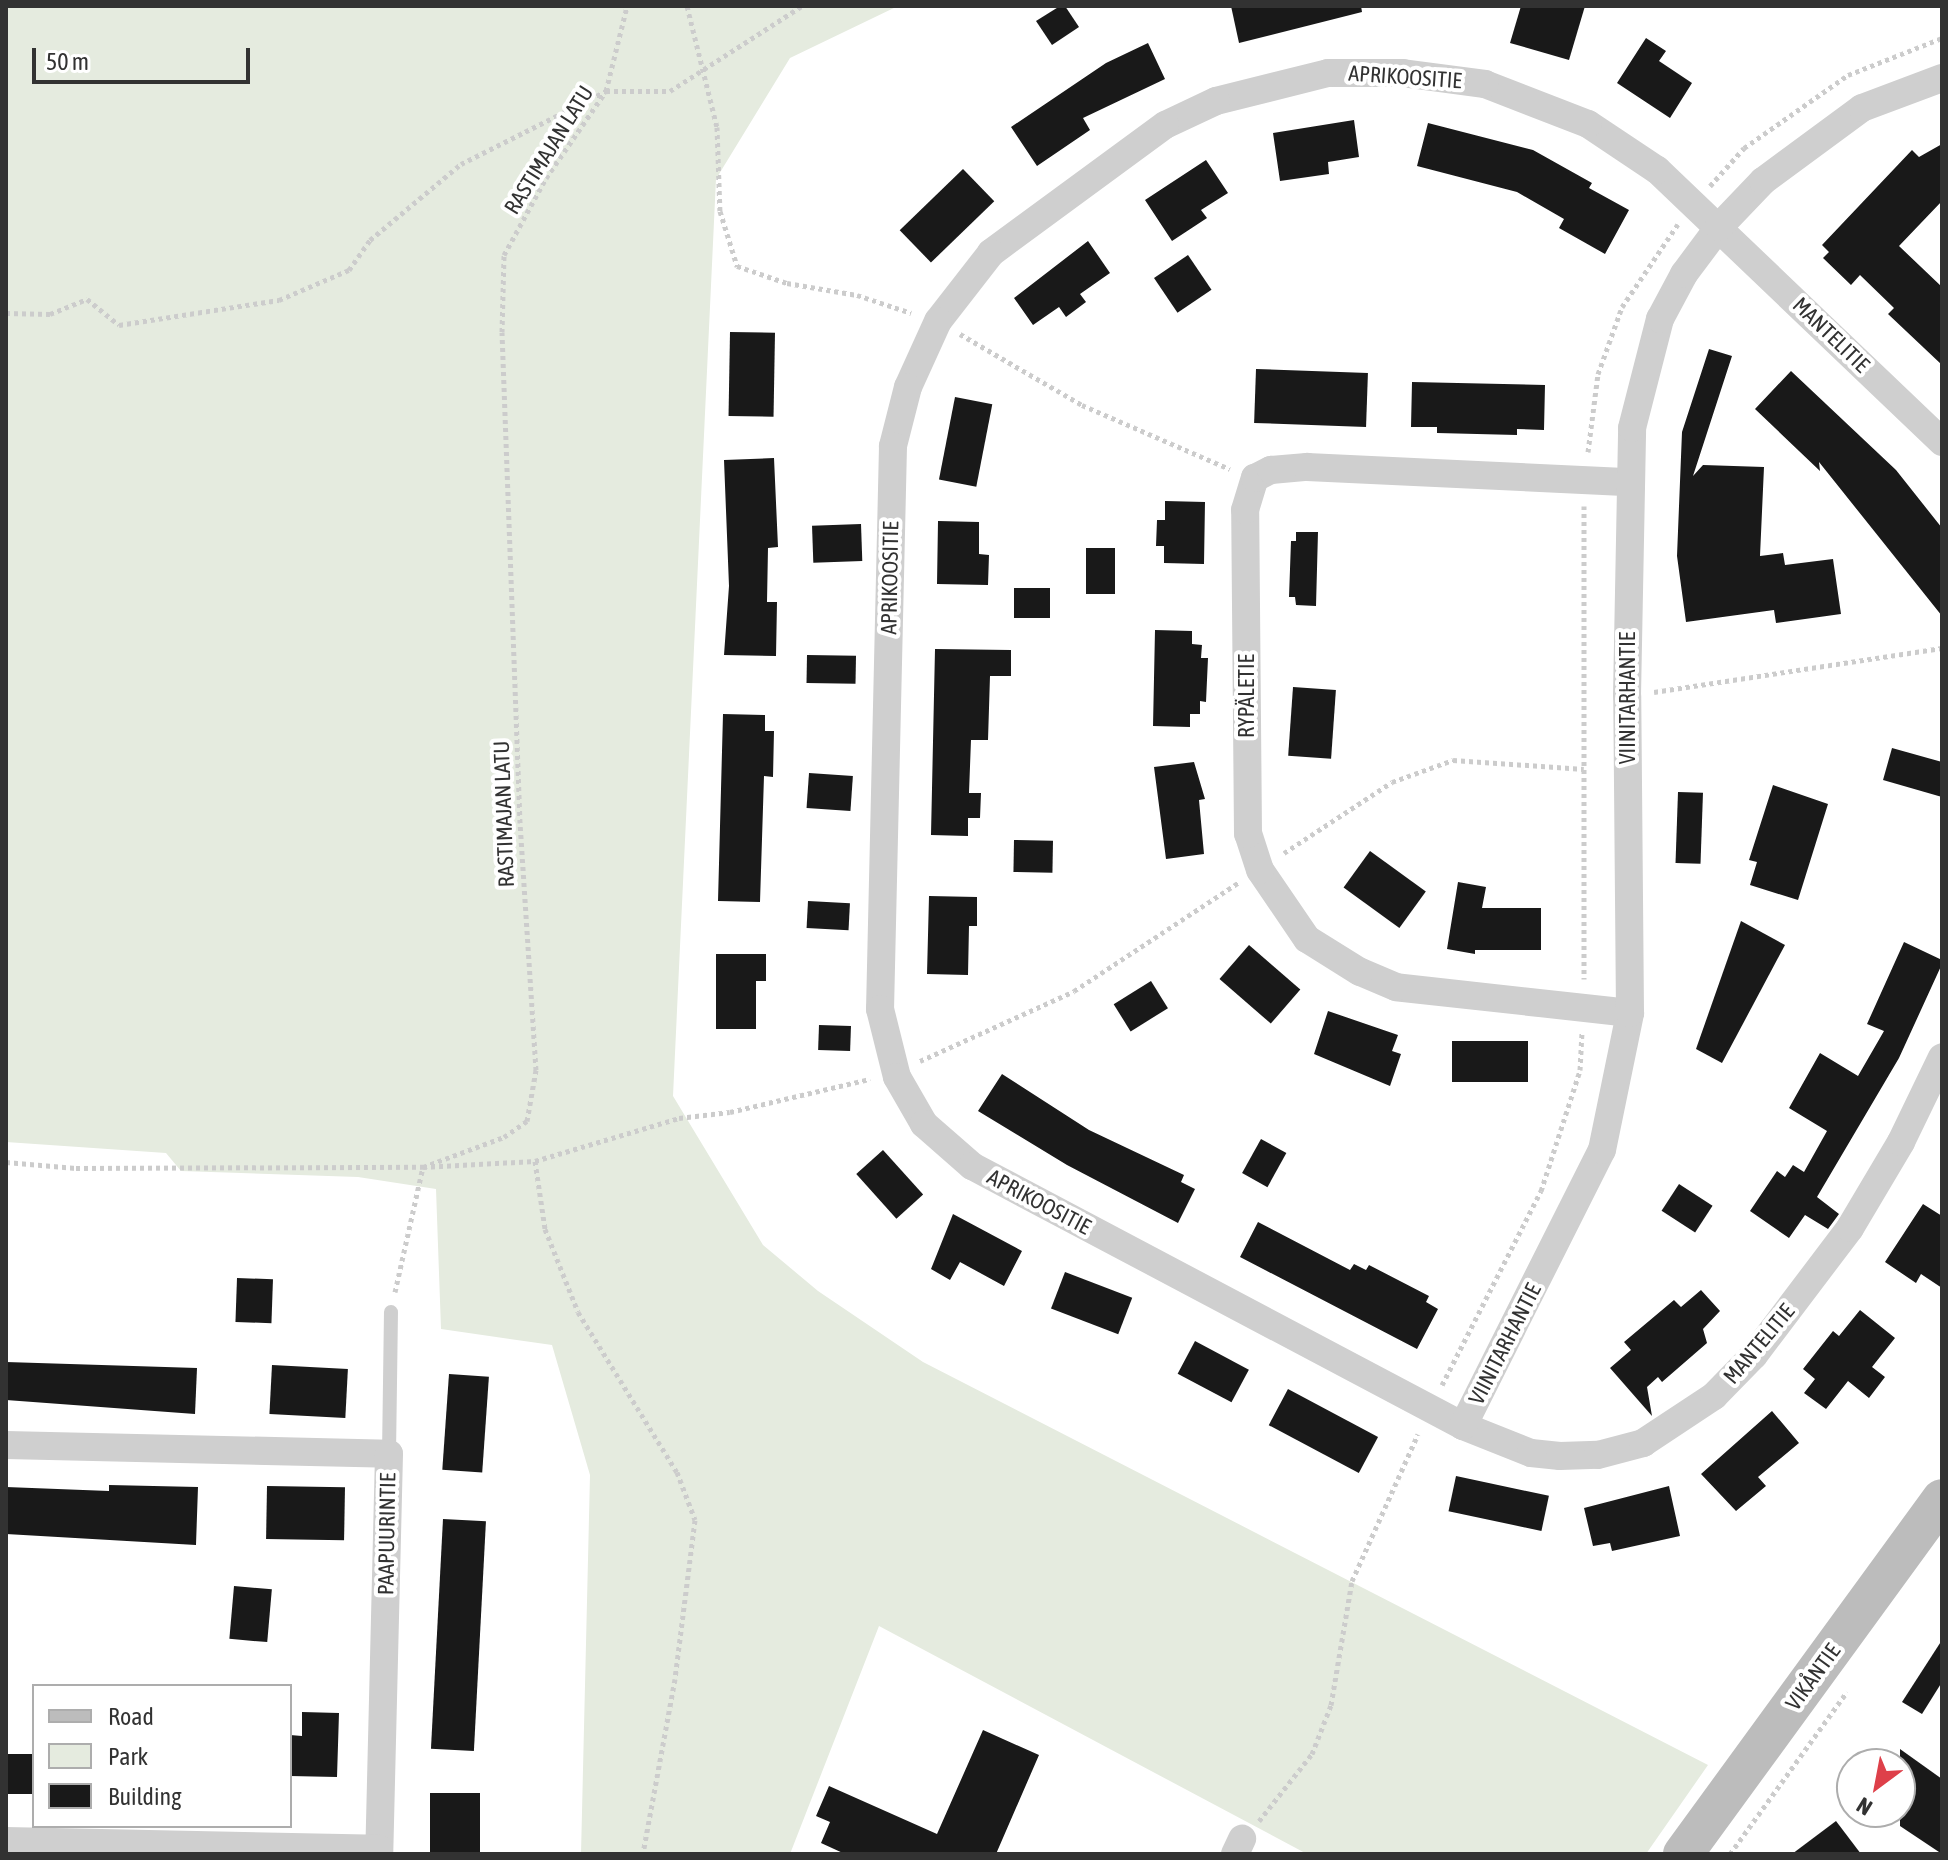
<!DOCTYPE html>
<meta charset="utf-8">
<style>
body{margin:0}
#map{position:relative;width:1948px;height:1860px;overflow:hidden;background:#fff;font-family:"Asap Condensed",sans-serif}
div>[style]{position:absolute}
.green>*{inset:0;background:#e5ebdf}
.building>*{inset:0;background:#191919;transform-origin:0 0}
.path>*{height:5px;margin-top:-2.5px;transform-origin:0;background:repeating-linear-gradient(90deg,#ccc 0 4px,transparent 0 8px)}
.lane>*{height:14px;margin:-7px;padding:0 7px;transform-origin:7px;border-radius:7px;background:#cfcfcf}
.street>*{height:28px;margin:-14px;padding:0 14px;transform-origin:14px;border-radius:14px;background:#cfcfcf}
.secondary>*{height:40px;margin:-20px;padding:0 20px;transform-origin:20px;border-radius:20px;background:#bcbcbc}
span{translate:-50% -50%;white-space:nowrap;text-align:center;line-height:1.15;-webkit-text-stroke:8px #fff;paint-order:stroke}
.street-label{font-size:22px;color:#323232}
.frame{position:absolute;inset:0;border:8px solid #323232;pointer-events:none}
.legend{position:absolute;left:32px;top:1684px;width:260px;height:144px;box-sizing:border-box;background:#fff;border:2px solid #adadad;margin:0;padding:10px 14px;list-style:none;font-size:24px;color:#323232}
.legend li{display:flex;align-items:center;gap:16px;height:40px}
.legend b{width:40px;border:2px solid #adadad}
.north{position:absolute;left:1836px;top:1748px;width:80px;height:80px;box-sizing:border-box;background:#fff;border:2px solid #adadad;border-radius:50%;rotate:212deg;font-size:22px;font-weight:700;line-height:32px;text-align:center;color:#323232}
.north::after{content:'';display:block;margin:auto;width:28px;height:36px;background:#de404a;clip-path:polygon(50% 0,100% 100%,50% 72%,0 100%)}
.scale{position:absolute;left:32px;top:48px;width:218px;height:36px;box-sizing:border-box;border:4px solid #323232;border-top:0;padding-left:10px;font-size:24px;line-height:28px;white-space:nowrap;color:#323232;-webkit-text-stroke:6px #fff;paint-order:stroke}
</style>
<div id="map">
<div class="green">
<i style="clip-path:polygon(6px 6px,898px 6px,790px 58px,716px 179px,673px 1096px,763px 1245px,818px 1291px,923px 1362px,1708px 1765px,1646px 1854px,1307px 1854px,879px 1626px,790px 1854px,581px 1854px,590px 1475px,552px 1345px,441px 1329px,436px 1189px,358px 1177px,181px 1171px,166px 1153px,6px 1142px)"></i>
</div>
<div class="building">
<i style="clip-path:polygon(1060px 6px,1065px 6px,1079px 27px,1052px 45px,1036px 21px)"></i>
<i style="clip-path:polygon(1231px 6px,1361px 6px,1362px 12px,1239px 43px)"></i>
<i style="clip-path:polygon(1521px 6px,1585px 6px,1569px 60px,1510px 43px)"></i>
<i style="clip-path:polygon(1646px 38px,1666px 51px,1659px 61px,1692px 83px,1670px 118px,1617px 83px)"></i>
<i style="clip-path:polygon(1148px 43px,1165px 79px,1083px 118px,1090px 130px,1037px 166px,1011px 127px,1106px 63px)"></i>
<i style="clip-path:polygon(1354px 120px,1359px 157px,1328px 162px,1329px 174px,1280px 181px,1273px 133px)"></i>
<i style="clip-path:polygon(1428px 123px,1533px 150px,1592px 183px,1589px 188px,1629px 210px,1605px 254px,1559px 228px,1564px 219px,1517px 192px,1417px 166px)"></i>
<i style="clip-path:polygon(1942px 144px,1942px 201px,1899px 246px,1942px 287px,1942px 365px,1888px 314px,1894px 308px,1860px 275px,1851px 285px,1823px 258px,1829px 252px,1822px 245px,1912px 150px,1919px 157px)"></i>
<i style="clip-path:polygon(1206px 160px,1228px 193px,1201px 210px,1207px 218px,1172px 241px,1145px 200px)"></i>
<i style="left:963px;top:169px;width:45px;height:88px;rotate:46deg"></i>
<i style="clip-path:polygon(1088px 241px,1110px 273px,1080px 294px,1086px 302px,1066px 317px,1059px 307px,1033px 325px,1014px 298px)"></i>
<i style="left:1188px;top:255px;width:42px;height:41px;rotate:56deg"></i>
<i style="left:730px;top:332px;width:45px;height:84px;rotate:1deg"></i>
<i style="clip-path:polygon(1709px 349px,1732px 356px,1693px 476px,1703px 465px,1764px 467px,1760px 556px,1783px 553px,1785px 565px,1833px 559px,1841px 614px,1776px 623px,1774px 610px,1686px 622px,1677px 556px,1682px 432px)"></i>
<i style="left:1256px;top:369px;width:112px;height:54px;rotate:2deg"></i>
<i style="clip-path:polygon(1791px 371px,1896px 470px,1942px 528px,1942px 616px,1819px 462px,1820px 471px,1755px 409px)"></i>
<i style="clip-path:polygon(1412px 382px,1545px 385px,1544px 430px,1517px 429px,1517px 435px,1437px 433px,1437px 427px,1411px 427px)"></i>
<i style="left:955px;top:397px;width:38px;height:84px;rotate:11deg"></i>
<i style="clip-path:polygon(774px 458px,778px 547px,768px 548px,767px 602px,777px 602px,776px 656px,724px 655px,729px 586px,724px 460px)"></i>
<i style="clip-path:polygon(1165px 501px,1205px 502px,1204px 564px,1164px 563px,1164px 546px,1156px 546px,1157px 520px,1165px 520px)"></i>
<i style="clip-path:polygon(938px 521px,979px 522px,979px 554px,989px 555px,988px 585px,937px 584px)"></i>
<i style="left:861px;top:524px;width:37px;height:49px;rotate:88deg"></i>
<i style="clip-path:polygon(1296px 532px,1318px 532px,1316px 606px,1296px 605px,1295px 597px,1289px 597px,1291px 541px,1296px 541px)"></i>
<i style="left:1086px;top:548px;width:29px;height:46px"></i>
<i style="left:1014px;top:588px;width:36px;height:30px"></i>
<i style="clip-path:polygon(1155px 630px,1192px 631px,1192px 644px,1202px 645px,1201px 658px,1208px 658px,1206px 702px,1200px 701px,1200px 714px,1190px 714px,1190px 727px,1153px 726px)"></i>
<i style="clip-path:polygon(935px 649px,1011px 650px,1011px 676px,990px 676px,988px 740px,971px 740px,969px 793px,981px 793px,980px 818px,968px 818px,968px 836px,931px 835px)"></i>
<i style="left:807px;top:655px;width:49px;height:28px;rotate:1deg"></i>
<i style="left:1293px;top:687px;width:43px;height:69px;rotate:4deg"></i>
<i style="clip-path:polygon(723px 714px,765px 715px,765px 731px,774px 731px,773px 777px,764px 776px,760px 902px,718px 901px)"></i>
<i style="clip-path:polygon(1892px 748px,1942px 762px,1942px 797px,1883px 780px)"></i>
<i style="clip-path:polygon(1194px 762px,1205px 799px,1199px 800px,1204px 854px,1166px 859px,1154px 767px)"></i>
<i style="left:809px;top:773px;width:44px;height:35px;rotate:4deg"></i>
<i style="clip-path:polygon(1773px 785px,1828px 804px,1798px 900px,1750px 885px,1757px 862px,1749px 860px)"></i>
<i style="left:1678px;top:792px;width:25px;height:71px;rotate:2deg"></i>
<i style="left:1014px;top:840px;width:39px;height:32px;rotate:1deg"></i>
<i style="left:1370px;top:851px;width:69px;height:45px;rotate:36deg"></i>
<i style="clip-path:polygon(1458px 882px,1486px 887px,1482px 908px,1541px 908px,1541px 950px,1475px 950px,1475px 954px,1447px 949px)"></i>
<i style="clip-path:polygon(929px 896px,977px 897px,977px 926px,969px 926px,968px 975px,927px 974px)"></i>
<i style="left:808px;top:901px;width:42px;height:27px;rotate:3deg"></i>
<i style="clip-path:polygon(1741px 921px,1785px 945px,1722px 1063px,1696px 1049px)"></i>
<i style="clip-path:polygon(1904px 942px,1942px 960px,1942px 964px,1899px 1058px,1817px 1197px,1839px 1214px,1828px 1229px,1805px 1215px,1789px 1238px,1750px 1211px,1777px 1171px,1785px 1177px,1793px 1165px,1804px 1172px,1827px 1131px,1789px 1108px,1820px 1053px,1858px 1076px,1884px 1031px,1867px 1024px)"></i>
<i style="left:1249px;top:945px;width:68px;height:45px;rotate:41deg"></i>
<i style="clip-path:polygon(716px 954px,766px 954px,766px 981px,756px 981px,756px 1029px,716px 1029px)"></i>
<i style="left:1151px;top:981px;width:32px;height:44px;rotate:58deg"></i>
<i style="clip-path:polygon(1328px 1011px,1398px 1035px,1392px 1051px,1401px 1054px,1390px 1086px,1314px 1054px)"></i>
<i style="left:819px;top:1025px;width:32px;height:25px;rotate:2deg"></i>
<i style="left:1452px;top:1041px;width:76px;height:41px"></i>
<i style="clip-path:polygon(1002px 1074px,1089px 1130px,1184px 1175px,1181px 1182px,1195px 1189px,1178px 1223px,1067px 1165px,978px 1111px)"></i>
<i style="left:1261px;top:1139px;width:29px;height:39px;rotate:29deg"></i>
<i style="left:883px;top:1150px;width:60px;height:36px;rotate:48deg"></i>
<i style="left:1679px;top:1184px;width:40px;height:32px;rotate:33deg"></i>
<i style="clip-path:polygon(1923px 1204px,1942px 1216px,1942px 1288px,1921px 1274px,1916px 1283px,1885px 1262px)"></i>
<i style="clip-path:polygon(953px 1214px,1022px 1251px,1004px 1286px,960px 1262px,950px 1280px,931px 1269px)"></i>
<i style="clip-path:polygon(1258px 1222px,1350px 1270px,1354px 1264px,1366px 1270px,1369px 1265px,1429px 1296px,1426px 1302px,1438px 1309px,1417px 1349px,1240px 1257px)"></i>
<i style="left:1065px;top:1272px;width:72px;height:39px;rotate:21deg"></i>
<i style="left:237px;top:1278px;width:36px;height:44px;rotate:2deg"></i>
<i style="clip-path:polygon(1701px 1290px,1720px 1311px,1703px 1329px,1707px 1343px,1662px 1382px,1658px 1377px,1647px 1387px,1652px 1416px,1610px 1368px,1631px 1350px,1624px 1342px,1674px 1300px,1681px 1307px)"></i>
<i style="clip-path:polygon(1860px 1310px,1895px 1338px,1872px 1367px,1885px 1377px,1869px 1398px,1848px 1381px,1826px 1409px,1804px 1393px,1815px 1379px,1803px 1369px,1833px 1331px,1839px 1336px)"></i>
<i style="left:1195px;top:1341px;width:61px;height:37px;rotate:28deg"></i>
<i style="clip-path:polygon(6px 1362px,197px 1368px,195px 1414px,6px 1400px)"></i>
<i style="left:272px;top:1365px;width:76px;height:49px;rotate:3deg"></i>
<i style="left:449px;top:1374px;width:40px;height:96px;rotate:4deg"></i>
<i style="left:1288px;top:1389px;width:102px;height:41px;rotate:28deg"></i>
<i style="clip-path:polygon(1772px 1411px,1799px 1443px,1758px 1477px,1766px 1486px,1736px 1511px,1701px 1474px)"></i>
<i style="left:1456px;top:1476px;width:95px;height:36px;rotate:12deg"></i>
<i style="clip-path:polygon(109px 1485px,198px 1487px,196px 1545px,6px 1534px,6px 1487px,109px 1491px)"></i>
<i style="left:267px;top:1486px;width:78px;height:53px;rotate:1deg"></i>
<i style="clip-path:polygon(1669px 1486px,1680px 1536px,1612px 1551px,1610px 1543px,1593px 1546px,1584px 1508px)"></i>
<i style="left:443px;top:1519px;width:43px;height:230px;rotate:3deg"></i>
<i style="left:234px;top:1586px;width:38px;height:53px;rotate:5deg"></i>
<i style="clip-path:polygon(1942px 1640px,1942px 1682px,1922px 1714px,1902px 1702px)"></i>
<i style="clip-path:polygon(302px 1712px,339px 1713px,337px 1777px,290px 1776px,290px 1735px,302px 1736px)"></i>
<i style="clip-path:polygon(983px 1730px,1039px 1755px,996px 1854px,845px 1854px,821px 1843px,830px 1822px,816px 1816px,829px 1786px,937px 1834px)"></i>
<i style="clip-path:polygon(1900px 1749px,1942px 1779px,1942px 1854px,1900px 1826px)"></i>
<i style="left:34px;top:1754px;width:40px;height:28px;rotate:90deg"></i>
<i style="left:430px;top:1793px;width:50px;height:61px"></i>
<i style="clip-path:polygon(1836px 1821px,1861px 1854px,1792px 1854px)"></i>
</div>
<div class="path">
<i style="left:687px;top:6px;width:125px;rotate:76.1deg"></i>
<i style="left:717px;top:127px;width:84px;rotate:88deg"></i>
<i style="left:720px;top:211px;width:58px;rotate:72.8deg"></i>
<i style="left:737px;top:266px;width:53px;rotate:18.8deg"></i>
<i style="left:787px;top:283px;width:71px;rotate:9.7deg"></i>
<i style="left:857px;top:295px;width:57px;rotate:18.4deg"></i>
<i style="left:1710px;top:186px;width:51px;rotate:-48.2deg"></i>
<i style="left:1744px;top:148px;width:127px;rotate:-35.1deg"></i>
<i style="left:1848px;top:75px;width:101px;rotate:-21.5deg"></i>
<i style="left:6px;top:313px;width:44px;rotate:1.3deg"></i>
<i style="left:50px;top:314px;width:40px;rotate:-22deg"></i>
<i style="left:87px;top:299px;width:41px;rotate:39.1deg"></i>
<i style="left:119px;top:325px;width:162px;rotate:-8.9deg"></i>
<i style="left:279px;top:300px;width:76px;rotate:-23.2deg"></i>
<i style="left:349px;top:270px;width:37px;rotate:-55deg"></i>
<i style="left:370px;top:240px;width:119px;rotate:-39.9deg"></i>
<i style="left:461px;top:164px;width:162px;rotate:-26.7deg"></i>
<i style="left:606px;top:91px;width:64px"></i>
<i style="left:670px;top:91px;width:157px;rotate:-32.8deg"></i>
<i style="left:960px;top:334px;width:141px;rotate:30.2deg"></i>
<i style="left:1082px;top:405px;width:161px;rotate:23.4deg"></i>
<i style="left:1588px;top:452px;width:79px;rotate:-82.7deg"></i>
<i style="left:1598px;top:374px;width:71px;rotate:-70.3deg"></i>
<i style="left:1622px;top:307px;width:100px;rotate:-56deg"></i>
<i style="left:1584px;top:506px;width:473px;rotate:90deg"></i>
<i style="left:1654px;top:692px;width:291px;rotate:-8.7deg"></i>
<i style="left:1284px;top:853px;width:129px;rotate:-33.3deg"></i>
<i style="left:1392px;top:782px;width:65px;rotate:-19.8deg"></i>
<i style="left:1453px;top:760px;width:131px;rotate:3.9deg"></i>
<i style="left:920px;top:1061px;width:169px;rotate:-24.4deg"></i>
<i style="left:1074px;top:991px;width:198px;rotate:-33.4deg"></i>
<i style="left:535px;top:1161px;width:69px;rotate:81.6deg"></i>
<i style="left:545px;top:1229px;width:89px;rotate:68.3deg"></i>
<i style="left:578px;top:1312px;width:188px;rotate:58.3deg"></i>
<i style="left:677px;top:1472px;width:51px;rotate:69.4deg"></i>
<i style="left:695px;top:1520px;width:160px;rotate:97.2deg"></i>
<i style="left:675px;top:1679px;width:178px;rotate:100.4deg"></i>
<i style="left:6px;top:1162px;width:70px;rotate:4.9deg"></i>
<i style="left:76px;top:1168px;width:347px;rotate:-0.2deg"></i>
<i style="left:423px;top:1167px;width:86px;rotate:-20.3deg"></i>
<i style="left:504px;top:1137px;width:28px;rotate:-35deg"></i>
<i style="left:527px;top:1121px;width:52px;rotate:-80deg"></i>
<i style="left:536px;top:1070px;width:248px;rotate:-93.7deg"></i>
<i style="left:520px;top:823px;width:491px;rotate:-92.1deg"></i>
<i style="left:502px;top:332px;width:77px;rotate:-88.5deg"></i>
<i style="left:504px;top:255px;width:88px;rotate:-61.4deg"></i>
<i style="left:546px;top:178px;width:106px;rotate:-55.4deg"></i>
<i style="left:606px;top:91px;width:88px;rotate:-76.1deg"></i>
<i style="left:395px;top:1292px;width:128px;rotate:-77.4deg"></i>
<i style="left:423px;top:1167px;width:112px;rotate:-3.1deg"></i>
<i style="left:535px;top:1161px;width:150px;rotate:-16.6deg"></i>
<i style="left:679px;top:1118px;width:51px;rotate:-6.7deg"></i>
<i style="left:730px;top:1112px;width:144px;rotate:-13.3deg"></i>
<i style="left:1442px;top:1385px;width:218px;rotate:-63deg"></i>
<i style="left:1541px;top:1191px;width:127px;rotate:-72.1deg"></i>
<i style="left:1580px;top:1070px;width:37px;rotate:-87deg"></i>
<i style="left:1259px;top:1821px;width:85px;rotate:-51.7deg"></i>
<i style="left:1312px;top:1754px;width:53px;rotate:-68.8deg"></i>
<i style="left:1331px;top:1705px;width:126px;rotate:-80.4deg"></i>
<i style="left:1352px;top:1581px;width:161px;rotate:-65.8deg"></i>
<i style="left:1730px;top:1854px;width:200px;rotate:-54.2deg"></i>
</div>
<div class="lane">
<i style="left:389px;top:1454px;width:142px;rotate:-89.2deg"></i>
</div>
<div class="street">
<i style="left:1942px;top:442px;width:394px;rotate:-136.3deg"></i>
<i style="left:1657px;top:170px;width:83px;rotate:-146.3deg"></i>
<i style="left:1588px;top:124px;width:110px;rotate:-158.8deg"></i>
<i style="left:1485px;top:84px;width:83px;rotate:-172.4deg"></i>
<i style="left:1403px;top:73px;width:75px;rotate:180deg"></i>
<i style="left:1328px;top:73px;width:115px;rotate:166deg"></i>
<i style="left:1216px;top:101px;width:56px;rotate:154.8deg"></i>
<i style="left:1165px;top:125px;width:216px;rotate:143.7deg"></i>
<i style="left:991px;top:253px;width:86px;rotate:127.9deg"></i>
<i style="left:938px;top:321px;width:72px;rotate:114.4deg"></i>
<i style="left:908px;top:387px;width:61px;rotate:104.3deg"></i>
<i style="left:893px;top:446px;width:563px;rotate:91.32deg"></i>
<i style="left:880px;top:1009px;width:70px;rotate:76deg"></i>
<i style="left:897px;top:1077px;width:54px;rotate:60.1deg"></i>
<i style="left:924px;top:1124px;width:64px;rotate:41.2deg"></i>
<i style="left:972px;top:1166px;width:556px;rotate:27.9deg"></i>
<i style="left:1463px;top:1426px;width:73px;rotate:21.7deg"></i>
<i style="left:1531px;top:1453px;width:29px;rotate:6deg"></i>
<i style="left:1560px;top:1456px;width:38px;rotate:-2deg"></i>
<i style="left:1598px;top:1455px;width:47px;rotate:-14.9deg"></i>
<i style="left:1643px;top:1443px;width:85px;rotate:-33.5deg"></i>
<i style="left:1714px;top:1396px;width:57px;rotate:-45.7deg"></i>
<i style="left:1754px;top:1355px;width:159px;rotate:-52.9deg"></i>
<i style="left:1850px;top:1228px;width:100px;rotate:-59.3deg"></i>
<i style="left:1901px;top:1142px;width:94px;rotate:-64.2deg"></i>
<i style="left:1630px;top:1013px;width:235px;rotate:-173.7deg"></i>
<i style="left:1396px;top:987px;width:39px;rotate:-157deg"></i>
<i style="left:1360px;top:972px;width:62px;rotate:-148.1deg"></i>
<i style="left:1307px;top:939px;width:83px;rotate:-124.3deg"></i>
<i style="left:1260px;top:870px;width:38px;rotate:-108deg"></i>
<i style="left:1248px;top:834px;width:324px;rotate:-90.5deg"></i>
<i style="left:1245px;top:510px;width:34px;rotate:-73deg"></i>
<i style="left:1255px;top:478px;width:18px;rotate:-27deg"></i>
<i style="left:1271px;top:470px;width:36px;rotate:-5deg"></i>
<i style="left:1307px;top:467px;width:323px;rotate:2.7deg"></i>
<i style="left:1463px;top:1426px;width:309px;rotate:-63.3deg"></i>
<i style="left:1602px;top:1150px;width:140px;rotate:-78.4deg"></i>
<i style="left:1630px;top:1013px;width:317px;rotate:-90.5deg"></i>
<i style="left:1627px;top:696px;width:268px;rotate:-88.9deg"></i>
<i style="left:1632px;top:428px;width:113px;rotate:-75.6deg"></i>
<i style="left:1660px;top:319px;width:51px;rotate:-61.9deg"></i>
<i style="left:1684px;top:274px;width:59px;rotate:-53.3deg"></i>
<i style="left:1719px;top:227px;width:64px;rotate:-46.3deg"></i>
<i style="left:1763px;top:181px;width:123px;rotate:-36.4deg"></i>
<i style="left:1862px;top:108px;width:85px;rotate:-20.6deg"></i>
<i style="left:6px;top:1445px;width:383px;rotate:1.3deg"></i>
<i style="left:389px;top:1454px;width:400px;rotate:91.4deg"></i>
<i style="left:6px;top:1841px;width:373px;rotate:1.2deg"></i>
<i style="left:1235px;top:1854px;width:17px;rotate:-65deg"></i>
</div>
<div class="secondary">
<i style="left:1683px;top:1854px;width:439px;rotate:-53.9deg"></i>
</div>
<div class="street-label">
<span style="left:1405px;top:77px;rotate:4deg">APRIKOOSITIE</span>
<span style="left:549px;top:150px;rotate:-58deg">RASTIMAJAN LATU</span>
<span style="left:1831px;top:335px;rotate:44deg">MANTELITIE</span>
<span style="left:890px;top:578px;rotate:-89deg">APRIKOOSITIE</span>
<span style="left:1247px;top:696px;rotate:-90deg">RYPÄLETIE</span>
<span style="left:1628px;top:698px;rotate:-90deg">VIINITARHANTIE</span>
<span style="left:504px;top:814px;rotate:-92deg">RASTIMAJAN LATU</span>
<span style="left:1039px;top:1202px;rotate:28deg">APRIKOOSITIE</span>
<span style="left:1505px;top:1344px;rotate:-63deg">VIINITARHANTIE</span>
<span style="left:1759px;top:1344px;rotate:-50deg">MANTELITIE</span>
<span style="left:387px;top:1534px;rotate:-89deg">PAAPUURINTIE</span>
<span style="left:1813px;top:1677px;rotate:-54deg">VIKÅNTIE</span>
</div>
<div class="frame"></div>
<ul class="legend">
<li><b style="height:10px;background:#bcbcbc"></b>Road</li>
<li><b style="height:22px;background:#e5ebdf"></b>Park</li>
<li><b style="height:22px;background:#191919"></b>Building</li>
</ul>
<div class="north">N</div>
<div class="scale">50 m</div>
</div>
